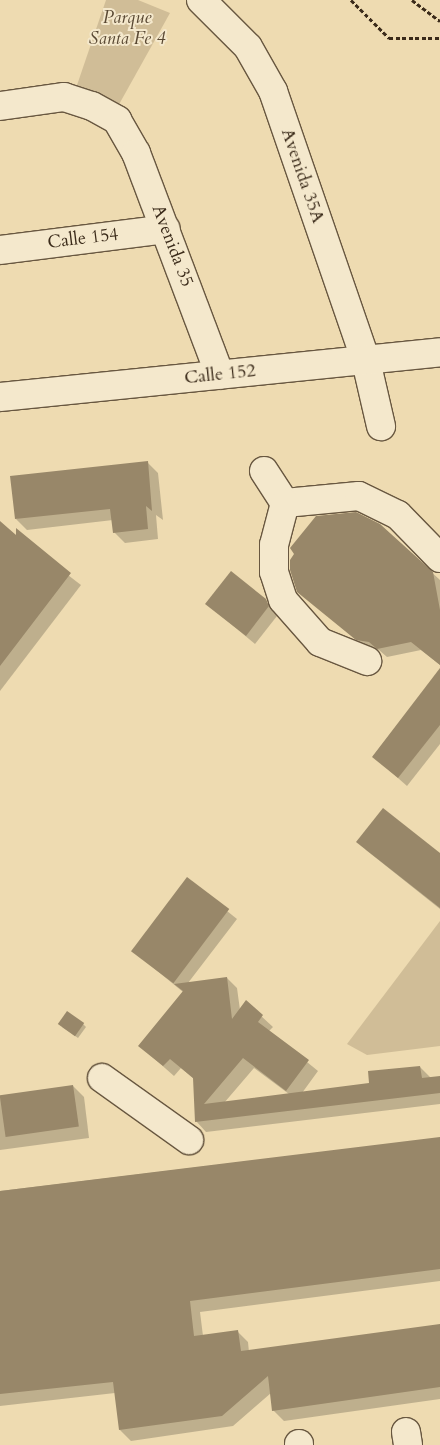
<!DOCTYPE html>
<style>
body{margin:0}
#map{position:relative;width:440px;height:1445px;overflow:hidden;background:#eedbb1;font-family:Cardo,serif}
div>[style]{position:absolute}
.green>*{inset:0;background:#d0bd97}
.shadow>*{inset:0;background:#0003}
.building>*{inset:0;background:#988769;transform-origin:0 0}
.path>*{height:3px;margin-top:-1.5px;transform-origin:0;background:repeating-linear-gradient(90deg,#3b2b1a 0 4px,transparent 0 6.5px)}
.roads{filter:drop-shadow(1px 0 #685740) drop-shadow(-1px 0 #685740) drop-shadow(0 1px #685740) drop-shadow(0 -1px #685740)}
.minor>*{height:28px;margin:-14px;padding:0 14px;transform-origin:14px;border-radius:14px;background:#f4e8cc}
span{translate:-50% -50%;white-space:nowrap;text-align:center;line-height:1.15;-webkit-text-stroke:4px #f4e8cc;paint-order:stroke}
.park-label{font-size:18px;color:#594833;font-style:italic}
.street-label{font-size:18px;color:#3b2b1a}
</style>
<div id="map">
<div class="green">
<i style="clip-path:polygon(106px 0,138px 0,170px 13px,117px 108px,75px 91px)"></i>
<i style="clip-path:polygon(440px 921px,440px 1046px,367px 1055px,347px 1044px)"></i>
</div>
<div class="shadow">
<i style="clip-path:polygon(147px 462px,158px 473px,163px 520px,156px 515px,158px 539px,125px 543px,114px 532px,113px 520px,27px 530px,16px 519px)"></i>
<i style="clip-path:polygon(0 523px,81px 585px,0 691px)"></i>
<i style="clip-path:polygon(380px 525px,440px 580px,440px 665px,421px 650px,387px 657px,379px 650px,366px 648px,298px 591px)"></i>
<i style="clip-path:polygon(265px 600px,277px 616px,255px 644px,207px 604px)"></i>
<i style="clip-path:polygon(440px 670px,440px 744px,407px 786px,373px 756px)"></i>
<i style="clip-path:polygon(358px 841px,440px 855px,440px 909px,366px 850px)"></i>
<i style="clip-path:polygon(evenodd,187px 879px,237px 919px,188px 983px,227px 978px,237px 988px,240px 1010px,246px 1002px,273px 1027px,269px 1031px,318px 1071px,302px 1093px,370px 1084px,420px 1067px,431px 1078px,440px 1077px,440px 1104px,206px 1132px,196px 1121px,194px 1079px,181px 1068px,174px 1076px,140px 1046px,183px 992px,133px 951px,187px 879px,254px 1068px,289px 1094px,224px 1103px,254px 1068px)"></i>
<i style="clip-path:polygon(83px 1024px,86px 1027px,78px 1038px,62px 1027px)"></i>
<i style="clip-path:polygon(73px 1086px,84px 1097px,89px 1138px,0 1150px,0 1096px)"></i>
<i style="clip-path:polygon(440px 1138px,440px 1281px,200px 1312px,203px 1336px,237px 1331px,248px 1342px,249px 1352px,440px 1325px,440px 1399px,284px 1421px,273px 1410px,271px 1393px,233px 1426px,131px 1441px,120px 1430px,115px 1393px,0 1406px,0 1191px)"></i>
</div>
<div class="building">
<i style="clip-path:polygon(148px 461px,152px 511px,146px 506px,148px 529px,113px 533px,110px 509px,15px 519px,10px 476px)"></i>
<i style="clip-path:polygon(356px 512px,380px 524px,433px 572px,440px 610px,440px 665px,411px 642px,377px 649px,369px 642px,356px 640px,297px 592px,290px 570px,290px 560px,294px 554px,290px 548px,316px 516px)"></i>
<i style="clip-path:polygon(0 521px,16px 535px,16px 528px,71px 573px,0 666px)"></i>
<i style="clip-path:polygon(231px 571px,266px 599px,269px 606px,246px 636px,205px 604px)"></i>
<i style="clip-path:polygon(440px 668px,440px 725px,398px 778px,372px 757px)"></i>
<i style="clip-path:polygon(383px 808px,440px 853px,440px 908px,356px 842px)"></i>
<i style="left:187px;top:877px;width:53px;height:93px;rotate:37deg"></i>
<i style="clip-path:polygon(227px 977px,232px 1019px,246px 1000px,263px 1015px,258px 1022px,309px 1060px,286px 1091px,243px 1058px,204px 1104px,369px 1083px,368px 1071px,420px 1066px,422px 1078px,440px 1076px,440px 1093px,195px 1122px,193px 1078px,170px 1059px,163px 1066px,138px 1046px,183px 991px,174px 984px)"></i>
<i style="left:67px;top:1011px;width:21px;height:16px;rotate:35deg"></i>
<i style="left:73px;top:1085px;width:42px;height:74px;rotate:82deg"></i>
<i style="clip-path:polygon(440px 1137px,440px 1269px,190px 1301px,194px 1336px,238px 1330px,241px 1351px,440px 1324px,440px 1387px,272px 1411px,268px 1376px,222px 1416px,119px 1430px,113px 1382px,0 1394px,0 1191px)"></i>
</div>
<div class="path">
<i style="left:351px;top:0;width:54px;rotate:45deg"></i>
<i style="left:389px;top:38px;width:51px"></i>
<i style="left:412px;top:0;width:35px;rotate:37deg"></i>
</div>
<div class="roads">
<div class="minor">
<i style="left:201px;top:0;width:66px;rotate:45deg"></i>
<i style="left:248px;top:47px;width:51px;rotate:60.4deg"></i>
<i style="left:273px;top:91px;width:286px;rotate:71deg"></i>
<i style="left:366px;top:361px;width:67px;rotate:77deg"></i>
<i style="left:0;top:106px;width:65px;rotate:-8deg"></i>
<i style="left:64px;top:97px;width:29px;rotate:18deg"></i>
<i style="left:92px;top:106px;width:29px;rotate:29deg"></i>
<i style="left:117px;top:120px;width:38px;rotate:60deg"></i>
<i style="left:136px;top:153px;width:237px;rotate:69.3deg"></i>
<i style="left:0;top:250px;width:167px;rotate:-7.2deg"></i>
<i style="left:0;top:397px;width:442px;rotate:-5.8deg"></i>
<i style="left:264px;top:471px;width:38px;rotate:57deg"></i>
<i style="left:285px;top:503px;width:74px;rotate:-5.4deg"></i>
<i style="left:359px;top:496px;width:43px;rotate:26deg"></i>
<i style="left:398px;top:515px;width:60px;rotate:45.7deg"></i>
<i style="left:285px;top:503px;width:43px;rotate:104.7deg"></i>
<i style="left:274px;top:545px;width:27px;rotate:90deg"></i>
<i style="left:274px;top:572px;width:29px;rotate:72deg"></i>
<i style="left:283px;top:600px;width:56px;rotate:48.6deg"></i>
<i style="left:320px;top:642px;width:51px;rotate:22deg"></i>
<i style="left:102px;top:1078px;width:107px;rotate:35.5deg"></i>
<i style="left:406px;top:1432px;width:13px;rotate:81deg"></i>
<i style="left:299px;top:1444px;width:1px;rotate:90deg"></i>
</div>
</div>
<div class="park-label">
<span style="left:127px;top:29px">Parque<br>Santa Fe 4</span>
</div>
<div class="street-label">
<span style="left:302px;top:176px;rotate:71deg">Avenida 35A</span>
<span style="left:83px;top:239px;rotate:-7deg">Calle 154</span>
<span style="left:172px;top:246px;rotate:69deg">Avenida 35</span>
<span style="left:220px;top:375px;rotate:-6deg">Calle 152</span>
</div>
</div>
